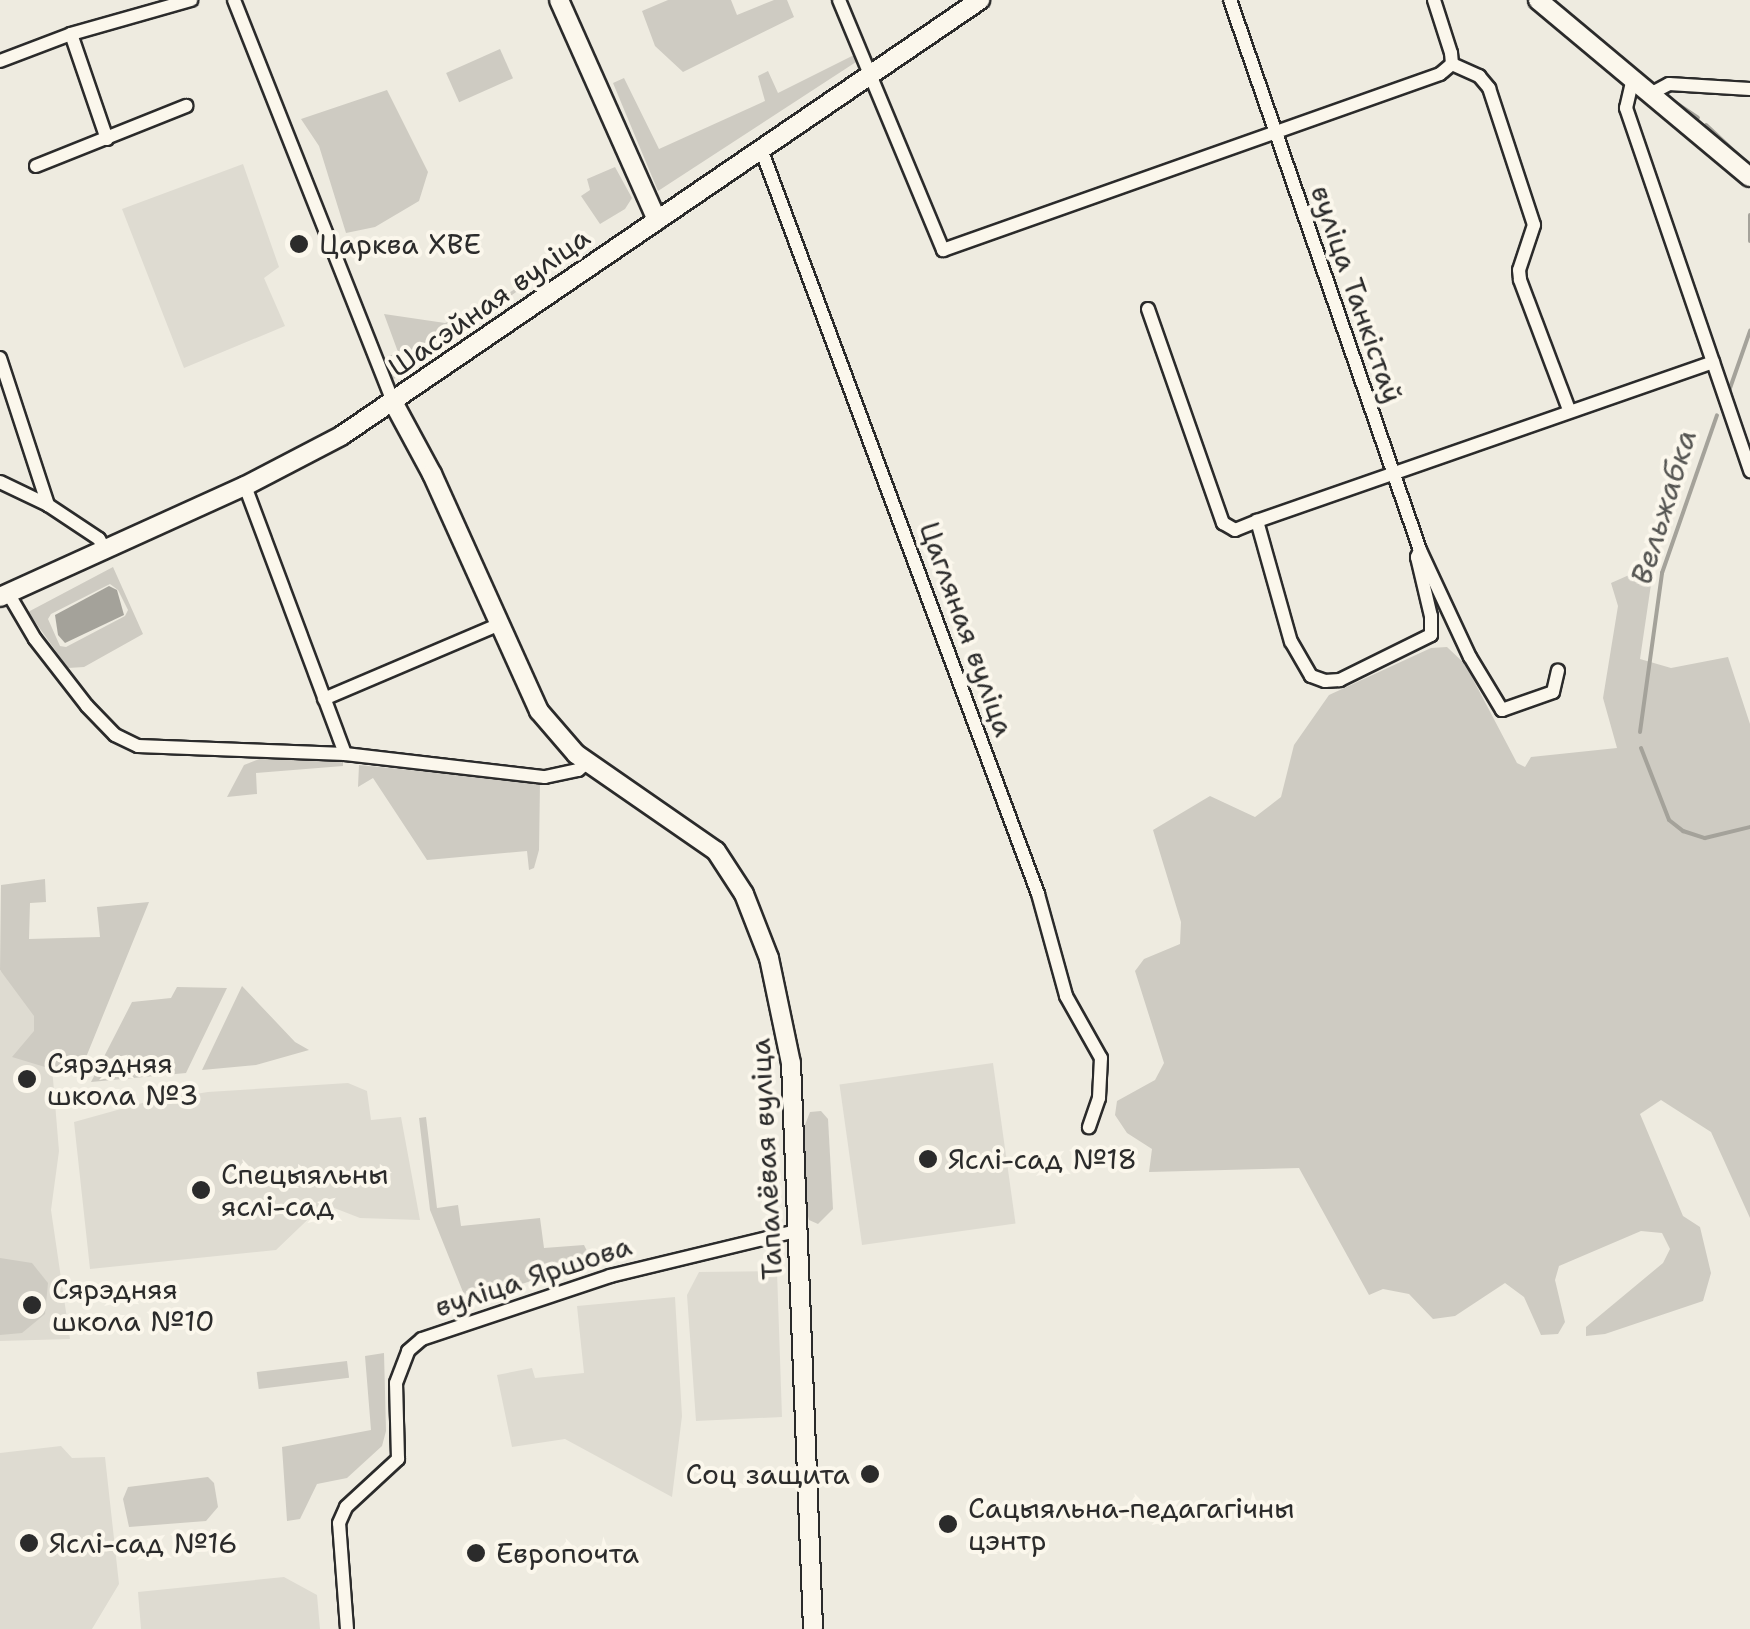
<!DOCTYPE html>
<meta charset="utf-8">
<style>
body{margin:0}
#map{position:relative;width:1750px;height:1629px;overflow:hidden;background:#eeebe0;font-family:"Shantell Sans",sans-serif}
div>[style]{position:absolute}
.built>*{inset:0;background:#dedbd1;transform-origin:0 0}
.green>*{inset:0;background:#cecbc2;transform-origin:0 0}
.water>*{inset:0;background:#a4a29a}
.stream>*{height:4px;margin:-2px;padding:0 2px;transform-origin:2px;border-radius:2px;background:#a4a29a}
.roads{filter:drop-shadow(2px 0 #2b2b2b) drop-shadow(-2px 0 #2b2b2b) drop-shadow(0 2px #2b2b2b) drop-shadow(0 -2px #2b2b2b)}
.street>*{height:12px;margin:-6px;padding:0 6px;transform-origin:6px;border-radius:6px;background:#fbf7ec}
.secondary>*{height:18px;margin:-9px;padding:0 9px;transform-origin:9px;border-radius:9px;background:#fbf7ec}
.dots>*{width:28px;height:28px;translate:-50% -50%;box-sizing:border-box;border:5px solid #fbf7ec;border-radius:50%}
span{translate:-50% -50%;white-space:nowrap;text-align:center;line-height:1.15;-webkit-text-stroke:8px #fbf7ec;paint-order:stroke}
.poi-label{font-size:28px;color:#2b2b2b}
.left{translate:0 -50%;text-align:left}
.right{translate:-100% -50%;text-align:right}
.street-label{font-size:28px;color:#2b2b2b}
.water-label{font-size:30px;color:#555552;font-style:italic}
</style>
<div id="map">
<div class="built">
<i style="clip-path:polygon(243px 164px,279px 267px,264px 278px,285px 326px,184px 368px,122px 209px)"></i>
<i style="clip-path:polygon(0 971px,12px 974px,47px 1007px,59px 1151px,51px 1210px,70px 1339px,0 1341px)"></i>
<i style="left:993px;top:1063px;width:162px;height:155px;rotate:82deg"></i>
<i style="clip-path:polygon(348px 1083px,367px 1091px,371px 1120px,401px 1117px,420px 1220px,360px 1218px,324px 1204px,276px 1250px,90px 1269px,74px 1122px,146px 1102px,208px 1092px)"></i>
<i style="clip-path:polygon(777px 1271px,782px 1417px,696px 1421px,687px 1295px,699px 1272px)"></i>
<i style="clip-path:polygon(675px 1297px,682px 1416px,672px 1497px,565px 1439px,512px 1447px,497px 1375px,532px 1368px,535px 1378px,584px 1373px,577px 1306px)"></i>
<i style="clip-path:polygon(61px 1446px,72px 1458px,105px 1457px,119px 1584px,92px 1629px,0 1629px,0 1453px)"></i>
<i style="clip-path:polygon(284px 1577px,317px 1595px,320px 1629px,141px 1629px,138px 1592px)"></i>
</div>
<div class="green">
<i style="clip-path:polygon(668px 0,731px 0,737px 15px,774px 0,787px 0,794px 17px,683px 72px,655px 46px,642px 11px)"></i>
<i style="left:500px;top:49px;width:32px;height:59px;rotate:66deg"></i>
<i style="clip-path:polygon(854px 55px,856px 62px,658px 191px,613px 83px,624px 78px,659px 149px,765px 101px,758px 76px,768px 71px,778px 93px)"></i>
<i style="clip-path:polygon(387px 90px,428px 172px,419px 201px,375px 227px,346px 233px,319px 146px,301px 119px)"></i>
<i style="clip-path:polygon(615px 167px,632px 198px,625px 209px,600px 224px,581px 196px,590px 190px,587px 179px)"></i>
<i style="clip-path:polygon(540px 271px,543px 273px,391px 381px,383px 359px,398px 352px,384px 314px,445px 323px,492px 305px)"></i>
<i style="clip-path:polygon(1654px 564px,1640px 659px,1671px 668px,1728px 657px,1750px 724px,1750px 1218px,1711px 1132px,1661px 1100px,1640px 1114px,1683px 1216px,1700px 1227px,1711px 1273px,1703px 1301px,1605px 1334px,1586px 1336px,1586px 1327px,1663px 1263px,1670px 1249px,1662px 1233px,1641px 1231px,1559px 1266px,1555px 1280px,1565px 1322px,1558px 1334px,1541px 1335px,1524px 1297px,1505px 1283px,1455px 1316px,1433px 1319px,1409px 1294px,1383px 1289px,1369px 1295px,1299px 1168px,1149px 1172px,1152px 1149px,1127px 1133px,1115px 1115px,1117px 1101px,1155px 1080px,1164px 1063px,1135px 971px,1144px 959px,1180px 944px,1181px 922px,1153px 830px,1210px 796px,1255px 817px,1281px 797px,1294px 745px,1329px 695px,1431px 648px,1447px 647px,1465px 664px,1517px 763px,1525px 767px,1531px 757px,1617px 748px,1603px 698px,1618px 606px,1611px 583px)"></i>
<i style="clip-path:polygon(evenodd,113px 567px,143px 634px,84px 667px,68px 668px,28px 612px,113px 567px,110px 584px,118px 590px,128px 610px,125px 616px,66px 647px,60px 646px,48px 619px,51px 614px,110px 584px)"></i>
<i style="clip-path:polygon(262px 758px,343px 762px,343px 766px,256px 773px,257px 794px,227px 797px,244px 765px)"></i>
<i style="clip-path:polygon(359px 765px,540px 783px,539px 850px,534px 868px,529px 870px,527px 851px,427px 860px,373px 778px,358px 787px)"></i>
<i style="clip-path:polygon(45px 879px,46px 902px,30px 903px,29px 939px,100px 937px,97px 907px,149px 902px,78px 1077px,12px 1057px,34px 1031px,34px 1016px,0 970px,1px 885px)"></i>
<i style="clip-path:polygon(242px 986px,295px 1042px,309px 1050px,256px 1065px,202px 1070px)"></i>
<i style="clip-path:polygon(177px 987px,227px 988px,186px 1073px,91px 1082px,132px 1002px,171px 998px)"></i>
<i style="clip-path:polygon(821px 1111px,828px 1119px,833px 1209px,818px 1224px,809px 1220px,806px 1209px,803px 1130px,810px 1112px)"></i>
<i style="clip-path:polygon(426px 1117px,437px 1208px,458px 1205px,461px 1226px,540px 1218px,544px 1248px,584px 1245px,592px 1261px,467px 1302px,430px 1210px,419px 1118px)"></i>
<i style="clip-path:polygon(0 1258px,32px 1263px,48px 1283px,45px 1314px,22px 1333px,0 1335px)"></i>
<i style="clip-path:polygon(384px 1353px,386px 1431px,382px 1446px,347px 1478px,317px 1484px,300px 1519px,287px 1521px,282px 1447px,371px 1430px,365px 1356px)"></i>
<i style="left:347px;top:1361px;width:17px;height:91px;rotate:83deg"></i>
<i style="clip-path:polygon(208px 1477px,214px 1483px,218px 1507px,206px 1521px,129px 1527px,123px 1499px,128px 1487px)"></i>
</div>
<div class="water">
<i style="clip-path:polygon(109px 586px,117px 590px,124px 615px,65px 643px,58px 635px,55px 615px)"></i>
</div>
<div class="stream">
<i style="left:1556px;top:4px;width:25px;rotate:40deg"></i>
<i style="left:1673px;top:101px;width:30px;rotate:34deg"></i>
<i style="left:1706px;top:125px;width:60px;rotate:43deg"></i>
<i style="left:1750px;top:215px;width:26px;rotate:90deg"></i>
<i style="left:1729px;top:391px;width:64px;rotate:-70.7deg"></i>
<i style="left:1640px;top:732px;width:161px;rotate:-82.1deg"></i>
<i style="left:1662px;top:573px;width:167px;rotate:-70.8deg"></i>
<i style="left:1641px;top:748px;width:77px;rotate:68.7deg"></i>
<i style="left:1669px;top:820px;width:18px;rotate:38deg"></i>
<i style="left:1683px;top:831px;width:23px;rotate:18deg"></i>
<i style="left:1705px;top:838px;width:46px;rotate:-13.7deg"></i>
</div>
<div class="roads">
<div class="street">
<i style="left:234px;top:0;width:432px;rotate:68.4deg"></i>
<i style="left:839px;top:0;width:271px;rotate:67.4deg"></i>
<i style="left:943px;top:250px;width:527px;rotate:-19.5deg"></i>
<i style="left:1440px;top:74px;width:16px;rotate:-40deg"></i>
<i style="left:1452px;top:64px;width:11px;rotate:-95deg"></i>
<i style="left:1451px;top:53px;width:56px;rotate:-107.8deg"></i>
<i style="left:1230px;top:0;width:582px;rotate:70.94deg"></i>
<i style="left:1420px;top:550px;width:118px;rotate:65deg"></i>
<i style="left:1470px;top:657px;width:62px;rotate:58.9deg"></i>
<i style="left:1502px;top:710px;width:54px;rotate:-19.4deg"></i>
<i style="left:1553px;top:692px;width:22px;rotate:-77deg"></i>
<i style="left:71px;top:34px;width:111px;rotate:71.1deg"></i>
<i style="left:0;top:61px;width:76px;rotate:-20.8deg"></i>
<i style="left:71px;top:34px;width:125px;rotate:-15.8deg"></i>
<i style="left:1452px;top:64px;width:30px;rotate:24deg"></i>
<i style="left:1479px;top:76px;width:16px;rotate:50deg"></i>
<i style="left:1489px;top:88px;width:144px;rotate:71.8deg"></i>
<i style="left:1534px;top:225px;width:47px;rotate:108.4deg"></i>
<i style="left:1519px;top:270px;width:10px;rotate:84deg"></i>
<i style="left:1520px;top:280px;width:139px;rotate:69.3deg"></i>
<i style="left:1633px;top:78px;width:31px;rotate:103deg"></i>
<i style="left:1626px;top:108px;width:384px;rotate:71.1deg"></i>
<i style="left:1652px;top:93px;width:19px;rotate:-28deg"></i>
<i style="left:1669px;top:84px;width:81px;rotate:3.5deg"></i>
<i style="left:761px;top:149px;width:795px;rotate:69.6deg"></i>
<i style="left:1038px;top:894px;width:106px;rotate:74.6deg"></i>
<i style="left:1066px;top:996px;width:71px;rotate:60.6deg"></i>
<i style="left:1101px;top:1058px;width:40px;rotate:92.9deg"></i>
<i style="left:1099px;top:1098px;width:31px;rotate:109deg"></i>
<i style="left:36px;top:166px;width:162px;rotate:-21.8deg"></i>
<i style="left:1148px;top:309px;width:227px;rotate:70.7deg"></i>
<i style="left:1223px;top:523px;width:14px;rotate:30deg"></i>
<i style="left:1235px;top:530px;width:24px;rotate:-22deg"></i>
<i style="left:0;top:358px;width:155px;rotate:71.9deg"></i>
<i style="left:48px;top:505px;width:61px;rotate:33.7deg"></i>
<i style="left:99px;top:539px;width:13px;rotate:61deg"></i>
<i style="left:0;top:482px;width:53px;rotate:25.6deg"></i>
<i style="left:245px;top:486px;width:286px;rotate:69.5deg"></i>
<i style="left:1420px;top:550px;width:8px;rotate:113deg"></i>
<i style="left:1417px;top:557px;width:61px;rotate:76.7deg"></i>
<i style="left:1431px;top:616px;width:19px;rotate:90deg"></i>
<i style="left:1431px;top:635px;width:102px;rotate:153.7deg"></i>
<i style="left:1340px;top:680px;width:15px;rotate:176deg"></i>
<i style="left:1325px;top:681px;width:15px;rotate:-160deg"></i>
<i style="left:1311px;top:676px;width:39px;rotate:-120deg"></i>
<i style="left:1291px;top:642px;width:126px;rotate:-105.7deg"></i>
<i style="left:1257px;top:521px;width:483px;rotate:-19.2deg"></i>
<i style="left:8px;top:593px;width:53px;rotate:59.6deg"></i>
<i style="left:35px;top:639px;width:85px;rotate:52.2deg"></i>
<i style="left:87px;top:706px;width:40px;rotate:46deg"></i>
<i style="left:115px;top:735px;width:25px;rotate:26deg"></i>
<i style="left:138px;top:746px;width:207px;rotate:2.2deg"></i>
<i style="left:345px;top:754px;width:201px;rotate:6.6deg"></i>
<i style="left:545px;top:777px;width:34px;rotate:-12deg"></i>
<i style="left:578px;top:770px;width:13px;rotate:-39deg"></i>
<i style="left:324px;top:699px;width:191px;rotate:-23.1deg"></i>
<i style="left:347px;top:1629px;width:106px;rotate:-94.3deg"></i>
<i style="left:339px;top:1523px;width:17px;rotate:-66deg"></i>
<i style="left:346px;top:1507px;width:71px;rotate:-42.7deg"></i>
<i style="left:398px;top:1459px;width:76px;rotate:-91.5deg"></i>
<i style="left:396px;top:1383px;width:34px;rotate:-69deg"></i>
<i style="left:408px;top:1351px;width:18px;rotate:-41deg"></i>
<i style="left:422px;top:1339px;width:198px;rotate:-18.5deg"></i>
<i style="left:610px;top:1276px;width:195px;rotate:-13.6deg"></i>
</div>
<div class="secondary">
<i style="left:559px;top:0;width:241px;rotate:66deg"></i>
<i style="left:1538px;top:0;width:276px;rotate:39.9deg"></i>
<i style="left:393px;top:402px;width:82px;rotate:61.6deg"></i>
<i style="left:432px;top:474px;width:260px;rotate:65.7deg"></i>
<i style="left:539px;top:711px;width:57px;rotate:49.3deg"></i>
<i style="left:576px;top:754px;width:170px;rotate:34.7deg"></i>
<i style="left:716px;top:851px;width:51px;rotate:56.9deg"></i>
<i style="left:744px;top:894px;width:69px;rotate:68.7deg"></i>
<i style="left:769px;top:958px;width:107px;rotate:78.2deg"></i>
<i style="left:791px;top:1063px;width:566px;rotate:87.77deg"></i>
<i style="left:0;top:597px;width:269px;rotate:-24.4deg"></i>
<i style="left:245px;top:486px;width:108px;rotate:-27.5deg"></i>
<i style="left:341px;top:436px;width:774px;rotate:-34.31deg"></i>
</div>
</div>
<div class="dots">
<i style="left:299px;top:244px;background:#2b2b2b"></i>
<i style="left:27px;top:1079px;background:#2b2b2b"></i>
<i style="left:928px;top:1159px;background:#2b2b2b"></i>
<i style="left:201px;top:1190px;background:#2b2b2b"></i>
<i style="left:32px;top:1305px;background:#2b2b2b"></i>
<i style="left:870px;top:1474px;background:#2b2b2b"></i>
<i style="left:948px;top:1524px;background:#2b2b2b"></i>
<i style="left:29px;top:1543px;background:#2b2b2b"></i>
<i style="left:476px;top:1553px;background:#2b2b2b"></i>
</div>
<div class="poi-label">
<span class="left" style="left:319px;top:244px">Царква ХВЕ</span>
<span class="left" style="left:47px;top:1079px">Сярэдняя<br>школа №3</span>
<span class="left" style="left:948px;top:1159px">Яслі-сад №18</span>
<span class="left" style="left:221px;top:1190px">Спецыяльны<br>яслі-сад</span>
<span class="left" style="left:52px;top:1305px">Сярэдняя<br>школа №10</span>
<span class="right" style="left:850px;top:1474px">Соц защита</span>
<span class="left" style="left:968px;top:1524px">Сацыяльна-педагагічны<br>цэнтр</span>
<span class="left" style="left:49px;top:1543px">Яслі-сад №16</span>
<span class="left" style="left:496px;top:1553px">Европочта</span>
</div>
<div class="street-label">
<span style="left:1357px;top:294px;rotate:71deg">вуліца Танкістаў</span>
<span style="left:489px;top:302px;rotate:-35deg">Шасэйная вуліца</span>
<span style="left:967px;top:629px;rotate:70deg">Цагляная вуліца</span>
<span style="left:766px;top:1159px;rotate:-93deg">Тапалёвая вуліца</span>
<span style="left:533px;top:1276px;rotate:-18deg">вуліца Яршова</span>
</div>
<div class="water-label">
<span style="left:1664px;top:507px;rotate:-73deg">Вельжабка</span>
</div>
</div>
